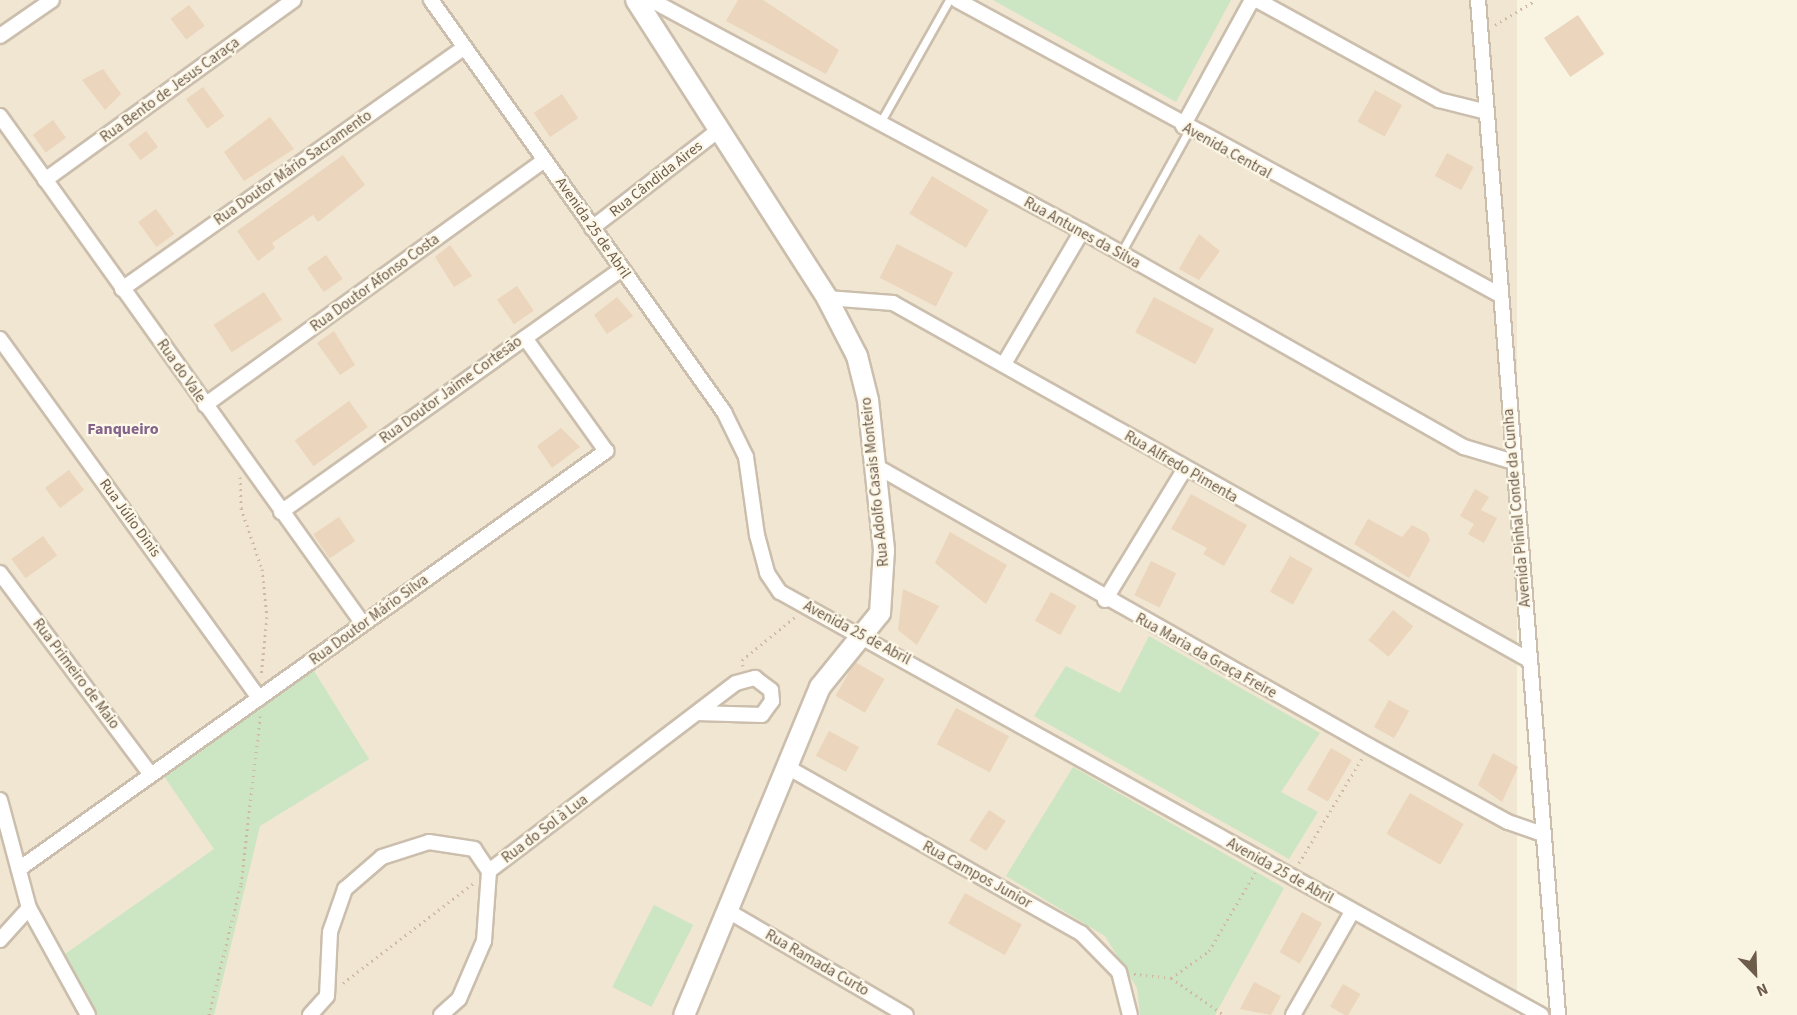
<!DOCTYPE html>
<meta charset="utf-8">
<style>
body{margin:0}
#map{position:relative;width:1797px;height:1015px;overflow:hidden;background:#f9f3e2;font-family:"Source Sans 3",sans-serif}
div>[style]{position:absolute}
.residential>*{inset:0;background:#f0e6d1;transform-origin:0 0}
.green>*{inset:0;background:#cce5c2;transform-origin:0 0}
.building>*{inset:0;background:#ebd5bc;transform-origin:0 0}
.path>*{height:3px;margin-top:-1.5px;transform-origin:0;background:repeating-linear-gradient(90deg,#d0b9a0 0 1.5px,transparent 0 6px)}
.roads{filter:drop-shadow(2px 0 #cbbead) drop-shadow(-2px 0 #cbbead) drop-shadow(0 2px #cbbead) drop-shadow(0 -2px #cbbead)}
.lane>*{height:7px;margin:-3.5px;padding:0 3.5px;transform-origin:3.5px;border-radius:3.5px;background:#fff}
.street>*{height:14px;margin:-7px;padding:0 7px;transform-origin:7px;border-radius:7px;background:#fff}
.secondary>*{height:20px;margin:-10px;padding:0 10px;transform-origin:10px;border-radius:10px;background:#fff}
span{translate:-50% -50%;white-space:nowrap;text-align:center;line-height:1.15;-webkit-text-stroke:4.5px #fdf7e7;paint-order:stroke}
.street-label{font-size:15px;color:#6e5c4b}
.neighbourhood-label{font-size:16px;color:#82638a;font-weight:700}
.north{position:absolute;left:1725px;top:943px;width:60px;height:60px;-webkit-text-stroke:4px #fdf7e7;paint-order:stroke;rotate:157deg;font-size:16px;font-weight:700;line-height:24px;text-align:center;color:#6e5c4b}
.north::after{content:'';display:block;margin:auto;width:21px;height:27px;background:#6e5c4b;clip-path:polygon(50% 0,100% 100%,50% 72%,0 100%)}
</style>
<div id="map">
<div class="residential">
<i style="left:0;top:0;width:1517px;height:1015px"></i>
</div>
<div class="green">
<i style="clip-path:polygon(993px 0,1231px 0,1176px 102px)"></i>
<i style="clip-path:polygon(1149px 636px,1320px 733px,1281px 792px,1318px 812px,1289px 859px,1034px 716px,1066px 666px,1120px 693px)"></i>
<i style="clip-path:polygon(309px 663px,369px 759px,260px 826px,214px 1015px,88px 1015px,58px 959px,214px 849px,159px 769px)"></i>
<i style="clip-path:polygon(1073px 767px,1284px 888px,1215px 1015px,1140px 1015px,1137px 988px,1105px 936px,1006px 876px)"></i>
<i style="left:654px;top:905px;width:44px;height:92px;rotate:27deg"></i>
</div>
<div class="building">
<i style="clip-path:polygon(738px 0,763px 0,839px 50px,826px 74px,726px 21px)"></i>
<i style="left:189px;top:5px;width:26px;height:23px;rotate:53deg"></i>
<i style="left:1578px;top:15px;width:47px;height:41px;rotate:56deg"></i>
<i style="clip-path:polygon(103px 69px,121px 94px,105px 110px,82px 80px)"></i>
<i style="left:203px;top:87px;width:36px;height:21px;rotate:54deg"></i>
<i style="left:1375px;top:90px;width:31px;height:36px;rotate:29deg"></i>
<i style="left:562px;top:94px;width:29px;height:34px;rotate:56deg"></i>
<i style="clip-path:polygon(270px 117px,294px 149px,244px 181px,224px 152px)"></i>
<i style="left:53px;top:120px;width:22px;height:25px;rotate:54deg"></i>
<i style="left:146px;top:131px;width:20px;height:22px;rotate:53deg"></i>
<i style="left:1447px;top:153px;width:30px;height:26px;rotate:28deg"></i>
<i style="clip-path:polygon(343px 155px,365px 185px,318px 222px,313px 215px,272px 243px,275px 248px,258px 261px,237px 231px)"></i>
<i style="left:932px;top:176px;width:66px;height:44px;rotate:31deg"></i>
<i style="left:156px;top:209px;width:31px;height:22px;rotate:54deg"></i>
<i style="clip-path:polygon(1199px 234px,1220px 251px,1199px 280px,1179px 269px)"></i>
<i style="left:897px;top:244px;width:63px;height:38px;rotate:27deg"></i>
<i style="clip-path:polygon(450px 245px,472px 276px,454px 287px,435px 257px)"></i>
<i style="left:326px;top:255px;width:29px;height:23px;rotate:55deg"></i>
<i style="left:517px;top:286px;width:30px;height:24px;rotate:56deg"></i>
<i style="left:264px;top:292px;width:33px;height:60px;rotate:57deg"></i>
<i style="clip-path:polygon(617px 297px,633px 316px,607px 334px,594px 315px)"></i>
<i style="left:1154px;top:297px;width:68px;height:40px;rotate:28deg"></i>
<i style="clip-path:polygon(334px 331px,355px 365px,340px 375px,317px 343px)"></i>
<i style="left:349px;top:401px;width:32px;height:67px;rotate:54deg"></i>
<i style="clip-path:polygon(561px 428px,580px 447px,552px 468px,537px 446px)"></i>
<i style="left:69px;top:470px;width:25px;height:30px;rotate:53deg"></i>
<i style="clip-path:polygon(1475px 489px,1489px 497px,1481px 510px,1497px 518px,1484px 543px,1468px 534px,1474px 524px,1460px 516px)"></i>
<i style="clip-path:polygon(1191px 494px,1247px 525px,1224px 566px,1203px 554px,1207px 548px,1171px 529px)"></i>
<i style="left:339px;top:517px;width:29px;height:31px;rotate:56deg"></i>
<i style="clip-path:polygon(1368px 519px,1402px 537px,1412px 525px,1427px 533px,1430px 540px,1409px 578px,1354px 544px)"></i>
<i style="clip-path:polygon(950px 532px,1007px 565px,986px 604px,935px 563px)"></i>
<i style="left:43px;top:536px;width:24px;height:39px;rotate:54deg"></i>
<i style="left:1290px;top:556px;width:26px;height:41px;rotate:29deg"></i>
<i style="left:1151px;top:561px;width:28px;height:38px;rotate:26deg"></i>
<i style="clip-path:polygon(903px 589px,939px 606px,917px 645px,898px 630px)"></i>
<i style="left:1051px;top:592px;width:29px;height:33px;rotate:29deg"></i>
<i style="left:1393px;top:610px;width:26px;height:39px;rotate:39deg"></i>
<i style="left:855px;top:662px;width:34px;height:39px;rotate:30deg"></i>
<i style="left:1389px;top:700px;width:23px;height:31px;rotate:29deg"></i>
<i style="left:956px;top:708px;width:60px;height:41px;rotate:28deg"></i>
<i style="left:829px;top:731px;width:34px;height:28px;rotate:28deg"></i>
<i style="left:1331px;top:748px;width:24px;height:48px;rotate:30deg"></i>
<i style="clip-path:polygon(1493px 753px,1518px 767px,1502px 802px,1478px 785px)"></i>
<i style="left:1410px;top:793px;width:62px;height:47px;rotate:30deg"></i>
<i style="left:989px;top:810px;width:20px;height:36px;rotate:33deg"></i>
<i style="left:965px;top:893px;width:65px;height:35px;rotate:29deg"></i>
<i style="left:1302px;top:912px;width:23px;height:46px;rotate:29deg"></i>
<i style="clip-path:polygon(1254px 982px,1281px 996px,1271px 1015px,1240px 1009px)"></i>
<i style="left:1343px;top:984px;width:20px;height:26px;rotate:30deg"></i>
</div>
<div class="path">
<i style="left:1495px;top:25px;width:48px;rotate:-31.4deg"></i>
<i style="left:240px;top:477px;width:31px;rotate:88deg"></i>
<i style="left:241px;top:508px;width:65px;rotate:71deg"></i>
<i style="left:262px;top:569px;width:48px;rotate:84.1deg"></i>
<i style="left:267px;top:617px;width:60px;rotate:95.7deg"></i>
<i style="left:743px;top:666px;width:6px;rotate:-99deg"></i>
<i style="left:742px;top:660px;width:68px;rotate:-39.1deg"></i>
<i style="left:1299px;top:863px;width:122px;rotate:-59deg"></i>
<i style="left:1134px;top:974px;width:37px;rotate:6deg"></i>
<i style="left:1171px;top:978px;width:65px;rotate:34.9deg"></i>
<i style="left:1171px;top:978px;width:47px;rotate:-35.4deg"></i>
<i style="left:1209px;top:951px;width:91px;rotate:-59.5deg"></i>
<i style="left:343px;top:983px;width:165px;rotate:-37.4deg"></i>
<i style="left:209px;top:1015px;width:135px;rotate:-76.3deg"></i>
<i style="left:241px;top:884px;width:169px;rotate:-83.5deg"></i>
</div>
<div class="roads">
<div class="lane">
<i style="left:880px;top:123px;width:141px;rotate:-60.7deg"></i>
<i style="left:1121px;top:253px;width:141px;rotate:-61.1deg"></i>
</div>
<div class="street">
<i style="left:431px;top:0;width:506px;rotate:54.58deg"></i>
<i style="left:724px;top:412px;width:50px;rotate:63.9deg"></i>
<i style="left:746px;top:457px;width:79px;rotate:82deg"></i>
<i style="left:757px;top:535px;width:39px;rotate:75deg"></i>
<i style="left:767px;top:573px;width:23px;rotate:56deg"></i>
<i style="left:780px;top:592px;width:871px;rotate:29.07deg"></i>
<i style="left:651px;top:0;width:489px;rotate:28.2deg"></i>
<i style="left:1082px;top:231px;width:439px;rotate:29.5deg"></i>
<i style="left:1464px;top:447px;width:52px;rotate:16.7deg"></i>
<i style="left:957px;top:0;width:618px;rotate:28.51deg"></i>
<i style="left:1257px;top:0;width:208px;rotate:28.8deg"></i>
<i style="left:1439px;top:100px;width:49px;rotate:14deg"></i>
<i style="left:1478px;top:0;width:1018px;rotate:85.49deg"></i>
<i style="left:0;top:36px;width:63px;rotate:-34.7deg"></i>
<i style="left:0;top:116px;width:624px;rotate:54.45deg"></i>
<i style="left:1183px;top:126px;width:144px;rotate:-61.3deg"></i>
<i style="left:45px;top:180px;width:307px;rotate:-35.9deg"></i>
<i style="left:592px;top:228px;width:160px;rotate:-37.7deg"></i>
<i style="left:122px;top:289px;width:418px;rotate:-35.2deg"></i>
<i style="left:827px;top:298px;width:66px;rotate:4.3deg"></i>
<i style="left:893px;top:303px;width:729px;rotate:29.31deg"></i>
<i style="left:0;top:339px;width:443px;rotate:54.2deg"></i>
<i style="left:1004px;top:364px;width:154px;rotate:-59.6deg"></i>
<i style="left:205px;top:405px;width:419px;rotate:-35.8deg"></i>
<i style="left:874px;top:465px;width:569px;rotate:29.58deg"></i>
<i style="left:1369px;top:746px;width:158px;rotate:28.7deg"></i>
<i style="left:1508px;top:822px;width:37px;rotate:19deg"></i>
<i style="left:281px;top:512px;width:419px;rotate:-35.5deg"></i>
<i style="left:0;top:573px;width:252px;rotate:53.2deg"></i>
<i style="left:1105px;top:600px;width:152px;rotate:-58.7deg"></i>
<i style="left:787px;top:767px;width:338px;rotate:29.5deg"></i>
<i style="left:1081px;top:933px;width:54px;rotate:45.7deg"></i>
<i style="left:1119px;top:972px;width:44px;rotate:75.7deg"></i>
<i style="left:0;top:800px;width:112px;rotate:75deg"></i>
<i style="left:29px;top:908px;width:122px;rotate:61.1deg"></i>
<i style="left:19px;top:869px;width:721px;rotate:-35.45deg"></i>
<i style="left:606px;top:451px;width:139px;rotate:-125.6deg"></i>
<i style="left:728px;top:911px;width:206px;rotate:30.3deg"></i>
<i style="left:0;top:940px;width:43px;rotate:-47.8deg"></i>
<i style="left:310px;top:1015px;width:25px;rotate:-48deg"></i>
<i style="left:327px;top:996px;width:64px;rotate:-87.3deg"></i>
<i style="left:330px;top:932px;width:46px;rotate:-70.8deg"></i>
<i style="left:345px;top:889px;width:49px;rotate:-40.9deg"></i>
<i style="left:382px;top:857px;width:49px;rotate:-17.7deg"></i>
<i style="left:429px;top:842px;width:46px;rotate:8.8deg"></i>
<i style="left:474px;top:849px;width:27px;rotate:56deg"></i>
<i style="left:441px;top:1015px;width:24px;rotate:-42deg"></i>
<i style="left:459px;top:999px;width:63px;rotate:-66.7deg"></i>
<i style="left:484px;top:941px;width:70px;rotate:-85.9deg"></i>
<i style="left:489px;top:871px;width:310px;rotate:-37.3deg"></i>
<i style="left:736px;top:683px;width:20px;rotate:-15deg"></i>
<i style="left:755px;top:678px;width:20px;rotate:37deg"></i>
<i style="left:771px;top:690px;width:11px;rotate:85deg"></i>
<i style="left:772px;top:701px;width:17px;rotate:126deg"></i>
<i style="left:762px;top:715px;width:65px;rotate:-178.2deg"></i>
<i style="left:1293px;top:1015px;width:119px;rotate:-60.2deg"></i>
</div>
<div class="secondary">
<i style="left:636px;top:0;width:354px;rotate:57.3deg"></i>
<i style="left:827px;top:298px;width:65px;rotate:62.7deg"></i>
<i style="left:857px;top:356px;width:45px;rotate:76deg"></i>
<i style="left:868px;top:400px;width:151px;rotate:83.9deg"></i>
<i style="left:884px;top:550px;width:63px;rotate:93.6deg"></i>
<i style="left:880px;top:613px;width:95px;rotate:129deg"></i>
<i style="left:820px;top:687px;width:355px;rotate:112.5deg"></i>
</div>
</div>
<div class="street-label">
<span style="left:170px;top:90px;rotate:-36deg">Rua Bento de Jesus Caraça</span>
<span style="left:1227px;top:151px;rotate:29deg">Avenida Central</span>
<span style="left:293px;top:168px;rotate:-35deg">Rua Doutor Mário Sacramento</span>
<span style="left:656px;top:179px;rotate:-38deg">Rua Cândida Aires</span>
<span style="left:593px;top:228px;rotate:55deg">Avenida 25 de Abril</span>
<span style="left:1082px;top:233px;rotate:29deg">Rua Antunes da Silva</span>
<span style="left:375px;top:283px;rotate:-36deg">Rua Doutor Afonso Costa</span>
<span style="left:181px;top:371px;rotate:55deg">Rua do Vale</span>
<span style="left:451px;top:390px;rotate:-36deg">Rua Doutor Jaime Cortesão</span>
<span style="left:1181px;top:467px;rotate:30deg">Rua Alfredo Pimenta</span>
<span style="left:875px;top:482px;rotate:-96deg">Rua Adolfo Casais Monteiro</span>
<span style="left:1517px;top:508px;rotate:-95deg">Avenida Pinhal Conde da Cunha</span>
<span style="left:130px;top:518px;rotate:54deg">Rua Júlio Dinis</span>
<span style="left:369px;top:620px;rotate:-36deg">Rua Doutor Mário Silva</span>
<span style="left:857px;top:633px;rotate:28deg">Avenida 25 de Abril</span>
<span style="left:1206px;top:656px;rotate:29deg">Rua Maria da Graça Freire</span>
<span style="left:76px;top:674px;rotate:53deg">Rua Primeiro de Maio</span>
<span style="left:545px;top:829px;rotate:-37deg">Rua do Sol à Lua</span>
<span style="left:1280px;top:871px;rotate:29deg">Avenida 25 de Abril</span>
<span style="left:977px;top:875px;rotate:29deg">Rua Campos Junior</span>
<span style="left:817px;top:963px;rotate:30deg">Rua Ramada Curto</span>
</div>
<div class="neighbourhood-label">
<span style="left:123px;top:429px">Fanqueiro</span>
</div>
<div class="north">N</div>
</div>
